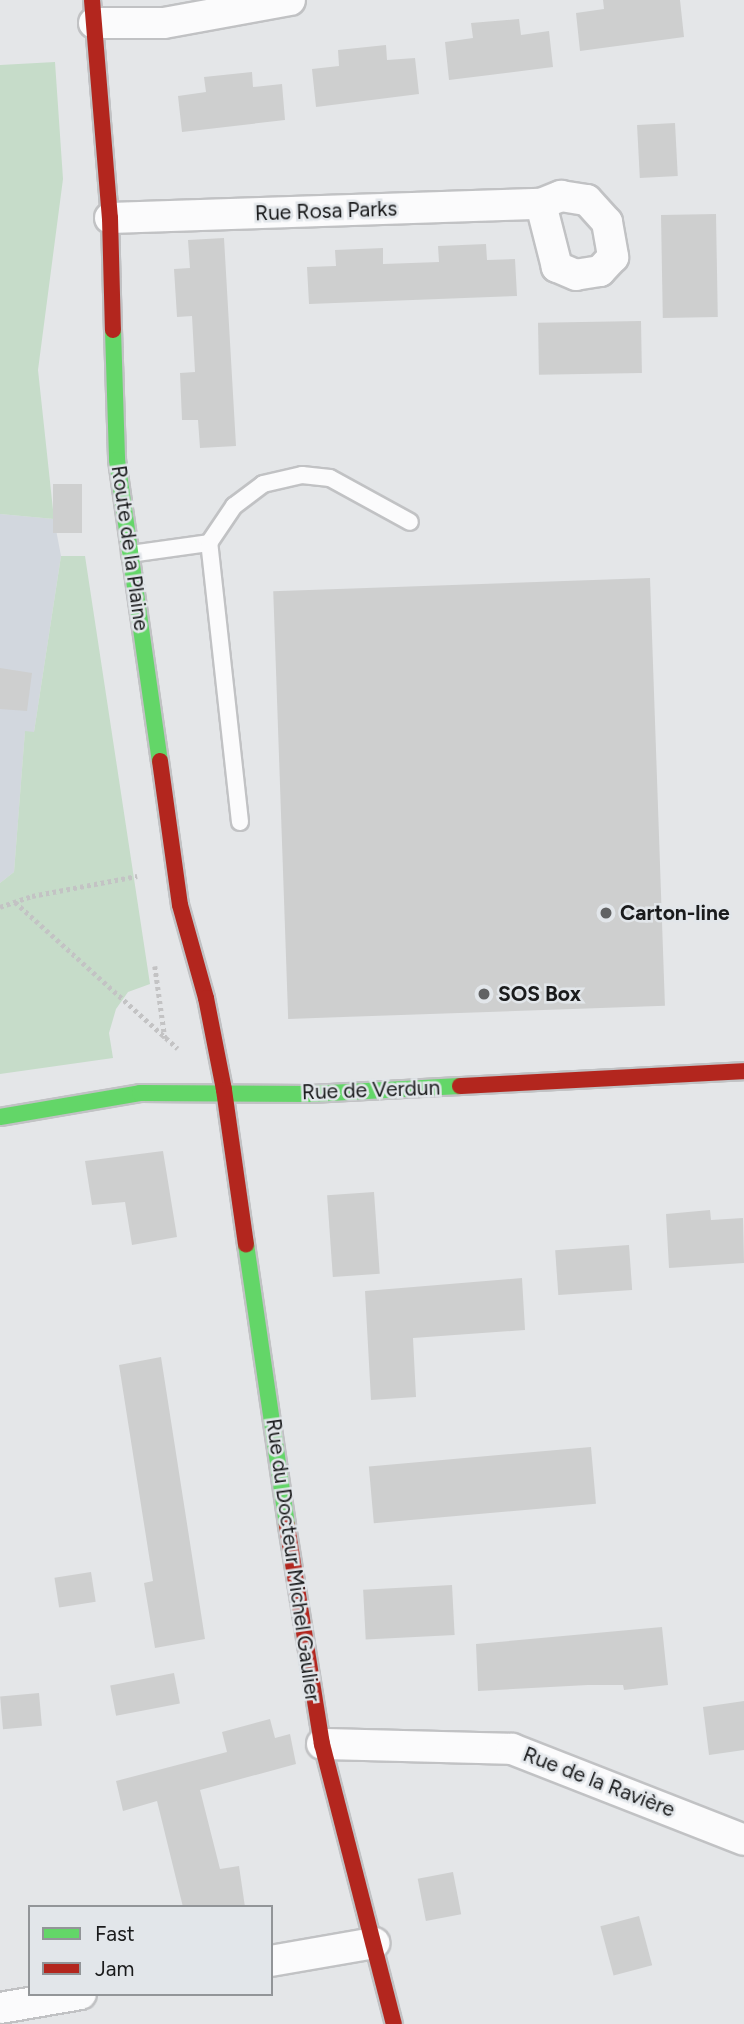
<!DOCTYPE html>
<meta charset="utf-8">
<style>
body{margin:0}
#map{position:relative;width:744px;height:2024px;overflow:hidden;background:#e4e6e8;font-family:Figtree,sans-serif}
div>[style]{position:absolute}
.built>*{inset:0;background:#d2d7de}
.green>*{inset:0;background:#c6dcc9}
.building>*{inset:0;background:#cecfcf;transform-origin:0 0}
.path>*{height:4.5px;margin-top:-2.25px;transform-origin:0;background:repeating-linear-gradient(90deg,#c3c3c4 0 3.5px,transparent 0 7px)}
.roads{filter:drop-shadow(2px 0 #c1c2c4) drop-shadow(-2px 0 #c1c2c4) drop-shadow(0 2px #c1c2c4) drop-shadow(0 -2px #c1c2c4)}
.lane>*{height:16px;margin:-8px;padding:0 8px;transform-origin:8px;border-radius:8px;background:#fbfbfc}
.street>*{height:30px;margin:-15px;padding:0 15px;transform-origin:15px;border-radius:15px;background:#fbfbfc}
.fast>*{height:16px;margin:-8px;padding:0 8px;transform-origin:8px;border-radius:8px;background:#63d668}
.jam>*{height:16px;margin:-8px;padding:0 8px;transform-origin:8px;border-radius:8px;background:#b3261e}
.dots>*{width:19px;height:19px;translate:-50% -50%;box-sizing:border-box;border:4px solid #e2e6ea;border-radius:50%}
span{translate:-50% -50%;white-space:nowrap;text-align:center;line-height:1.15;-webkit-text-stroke:5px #e2e6ea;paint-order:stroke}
.street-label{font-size:21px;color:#1a1b1c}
.poi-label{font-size:21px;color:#1a1b1c;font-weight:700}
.left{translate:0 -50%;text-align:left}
.legend{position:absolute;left:28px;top:1905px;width:245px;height:91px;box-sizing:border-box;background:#e2e6ea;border:2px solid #929598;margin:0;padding:9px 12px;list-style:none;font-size:21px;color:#1a1b1c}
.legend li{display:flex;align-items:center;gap:14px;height:35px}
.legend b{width:35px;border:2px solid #929598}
</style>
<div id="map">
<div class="built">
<i style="clip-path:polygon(0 514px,54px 519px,61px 556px,34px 732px,25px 732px,14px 872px,0 883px)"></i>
</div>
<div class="green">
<i style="clip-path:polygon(55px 62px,63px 179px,38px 370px,54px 519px,0 514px,0 65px)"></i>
<i style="clip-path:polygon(61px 556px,85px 556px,150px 984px,128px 992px,116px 1009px,109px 1033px,113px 1058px,0 1074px,0 883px,14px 872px,25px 731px,34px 732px)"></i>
</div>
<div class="building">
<i style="clip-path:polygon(603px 0,680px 0,684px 37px,580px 51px,576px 13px,604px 9px)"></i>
<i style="clip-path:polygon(519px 19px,521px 35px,549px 31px,553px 67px,449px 80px,445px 42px,473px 38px,471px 23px)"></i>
<i style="clip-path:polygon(386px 45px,387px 60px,415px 58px,419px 94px,316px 107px,312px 69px,339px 66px,338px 50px)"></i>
<i style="clip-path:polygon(252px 72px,253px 87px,282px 84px,285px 120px,182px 132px,178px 96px,206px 92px,204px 77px)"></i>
<i style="left:675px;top:123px;width:53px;height:38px;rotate:87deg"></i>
<i style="left:716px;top:214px;width:103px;height:55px;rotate:89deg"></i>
<i style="clip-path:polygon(224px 238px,236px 446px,200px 448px,198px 420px,182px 420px,180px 373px,195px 372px,192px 316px,177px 317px,174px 269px,190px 268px,188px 240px)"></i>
<i style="clip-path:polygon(486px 244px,487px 260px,515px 259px,517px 296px,309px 304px,307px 267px,336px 266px,335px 250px,383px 248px,383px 264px,439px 262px,438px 246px)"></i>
<i style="left:641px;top:321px;width:52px;height:103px;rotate:89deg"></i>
<i style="left:53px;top:484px;width:29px;height:49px"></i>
<i style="left:650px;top:578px;width:428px;height:377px;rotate:88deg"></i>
<i style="clip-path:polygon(0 668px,32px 673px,27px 711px,0 709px)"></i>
<i style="clip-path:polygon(163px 1151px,177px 1237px,132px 1245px,125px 1202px,92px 1205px,85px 1161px)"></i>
<i style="left:374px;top:1192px;width:82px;height:47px;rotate:86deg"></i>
<i style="clip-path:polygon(710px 1210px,711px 1220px,743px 1218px,744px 1263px,669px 1268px,666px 1214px)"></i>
<i style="left:629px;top:1245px;width:45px;height:74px;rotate:86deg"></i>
<i style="clip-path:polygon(522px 1278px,525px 1330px,413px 1338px,416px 1397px,371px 1400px,365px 1291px)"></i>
<i style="clip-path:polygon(161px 1357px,205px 1639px,155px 1648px,144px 1583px,153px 1581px,119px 1365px)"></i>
<i style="left:591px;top:1447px;width:57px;height:223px;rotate:85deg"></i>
<i style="left:91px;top:1572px;width:30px;height:37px;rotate:81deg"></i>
<i style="left:452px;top:1585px;width:50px;height:89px;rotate:87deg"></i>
<i style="clip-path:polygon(662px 1627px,668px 1685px,624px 1690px,623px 1685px,588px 1685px,478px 1691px,476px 1644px)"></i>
<i style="left:174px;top:1673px;width:31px;height:65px;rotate:79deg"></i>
<i style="left:39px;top:1693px;width:33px;height:39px;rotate:85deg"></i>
<i style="clip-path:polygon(744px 1701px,744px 1750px,709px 1755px,703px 1707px)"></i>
<i style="clip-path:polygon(270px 1719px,275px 1738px,290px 1734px,296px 1764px,200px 1790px,220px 1869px,239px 1866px,245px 1907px,183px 1907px,157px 1801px,123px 1811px,116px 1781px,227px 1752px,222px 1732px)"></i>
<i style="left:453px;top:1872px;width:43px;height:36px;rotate:79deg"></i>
<i style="left:639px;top:1916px;width:51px;height:40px;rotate:75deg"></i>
</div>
<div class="path">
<i style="left:15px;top:902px;width:219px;rotate:42deg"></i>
<i style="left:0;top:907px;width:34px;rotate:-19deg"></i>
<i style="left:32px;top:896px;width:107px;rotate:-10.8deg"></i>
<i style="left:155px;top:966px;width:73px;rotate:82.1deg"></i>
</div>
<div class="roads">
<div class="lane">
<i style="left:130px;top:554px;width:80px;rotate:-7.9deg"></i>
<i style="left:240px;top:822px;width:281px;rotate:-96.3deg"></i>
<i style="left:209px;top:543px;width:45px;rotate:-56deg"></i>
<i style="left:234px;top:506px;width:36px;rotate:-37deg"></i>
<i style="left:263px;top:484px;width:40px;rotate:-13deg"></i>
<i style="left:302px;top:475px;width:28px;rotate:6deg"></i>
<i style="left:330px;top:478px;width:91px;rotate:28.8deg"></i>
</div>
<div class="street">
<i style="left:94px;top:23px;width:70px"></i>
<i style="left:164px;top:23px;width:128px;rotate:-10.3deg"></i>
<i style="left:110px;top:218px;width:431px;rotate:-1.9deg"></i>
<i style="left:541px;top:204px;width:22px;rotate:-22deg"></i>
<i style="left:561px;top:196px;width:26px;rotate:9deg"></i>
<i style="left:587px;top:200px;width:30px;rotate:48deg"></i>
<i style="left:607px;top:222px;width:36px;rotate:80deg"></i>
<i style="left:613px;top:257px;width:19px;rotate:133deg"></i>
<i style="left:600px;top:271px;width:24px;rotate:171deg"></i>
<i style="left:576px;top:275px;width:21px;rotate:-157deg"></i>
<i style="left:557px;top:267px;width:65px;rotate:-104.3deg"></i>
<i style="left:322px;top:1744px;width:190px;rotate:1.5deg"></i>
<i style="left:512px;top:1749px;width:249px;rotate:21.4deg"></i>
<i style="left:271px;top:1961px;width:105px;rotate:-9.9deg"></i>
<i style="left:0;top:2008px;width:82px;rotate:-9.8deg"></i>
</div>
<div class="fast">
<i style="left:113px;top:330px;width:130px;rotate:88.2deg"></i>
<i style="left:117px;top:460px;width:304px;rotate:81.9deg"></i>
<i style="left:0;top:1117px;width:142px;rotate:-9.7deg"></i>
<i style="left:140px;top:1093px;width:171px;rotate:0.3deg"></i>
<i style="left:311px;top:1094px;width:149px;rotate:-3.1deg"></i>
<i style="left:246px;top:1244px;width:285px;rotate:81.7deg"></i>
</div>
<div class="jam">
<i style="left:92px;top:0;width:219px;rotate:85.3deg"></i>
<i style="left:110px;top:218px;width:112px;rotate:88.5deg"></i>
<i style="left:160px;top:761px;width:145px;rotate:82.1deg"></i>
<i style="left:180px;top:905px;width:97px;rotate:74.4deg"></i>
<i style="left:206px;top:998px;width:94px;rotate:78.9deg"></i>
<i style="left:224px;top:1090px;width:156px;rotate:81.9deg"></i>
<i style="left:460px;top:1086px;width:284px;rotate:-3deg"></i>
<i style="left:287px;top:1526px;width:221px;rotate:80.9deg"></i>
<i style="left:322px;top:1744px;width:289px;rotate:75.6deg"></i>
</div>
</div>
<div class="dots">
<i style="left:606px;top:913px;background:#616263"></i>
<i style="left:484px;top:994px;background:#616263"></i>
</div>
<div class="street-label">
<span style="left:326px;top:211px;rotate:-2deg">Rue Rosa Parks</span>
<span style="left:130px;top:548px;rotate:82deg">Route de la Plaine</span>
<span style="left:371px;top:1090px;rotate:-2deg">Rue de Verdun</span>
<span style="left:293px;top:1560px;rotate:82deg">Rue du Docteur Michel Gaulier</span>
<span style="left:599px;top:1782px;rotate:21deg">Rue de la Ravière</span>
</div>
<div class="poi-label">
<span class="left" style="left:620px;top:913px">Carton-line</span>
<span class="left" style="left:498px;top:994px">SOS Box</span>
</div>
<ul class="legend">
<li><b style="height:9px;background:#63d668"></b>Fast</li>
<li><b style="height:9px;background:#b3261e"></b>Jam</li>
</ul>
</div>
